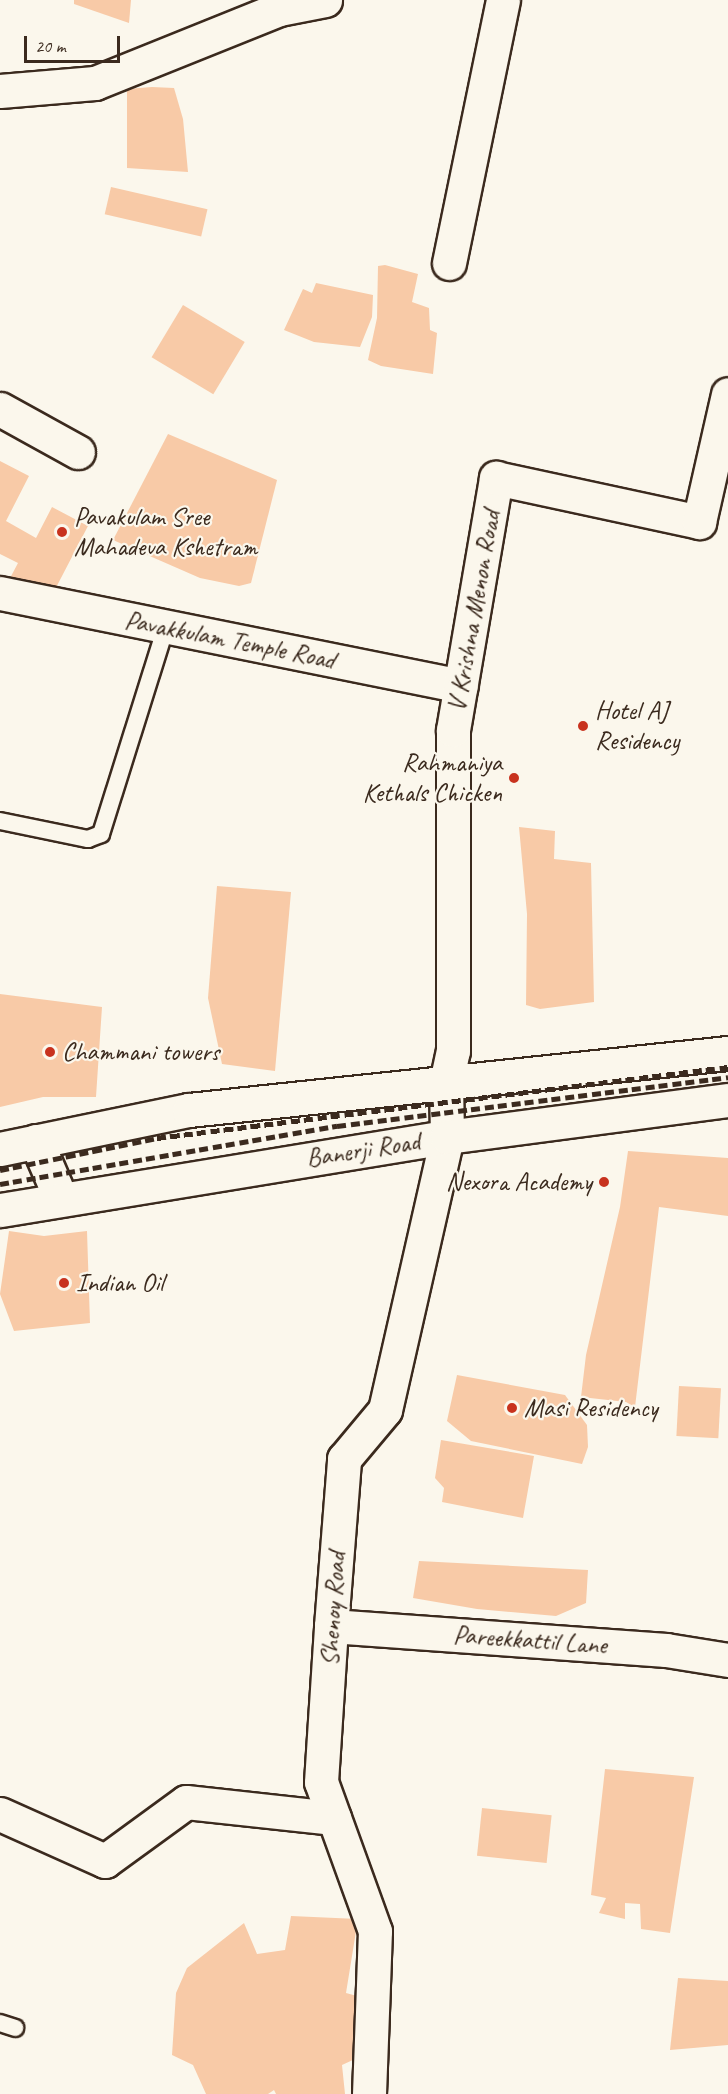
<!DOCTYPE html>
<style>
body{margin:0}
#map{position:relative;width:728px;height:2094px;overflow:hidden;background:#fbf7ec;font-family:Caveat,sans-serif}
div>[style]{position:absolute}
.building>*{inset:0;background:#f8caa7;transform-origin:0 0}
.roads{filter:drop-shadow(2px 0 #3b2a1e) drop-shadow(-2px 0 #3b2a1e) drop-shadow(0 2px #3b2a1e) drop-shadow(0 -2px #3b2a1e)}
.service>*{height:16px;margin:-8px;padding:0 8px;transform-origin:8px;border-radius:8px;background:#fbf7ec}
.minor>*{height:33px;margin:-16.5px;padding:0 16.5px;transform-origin:16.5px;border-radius:16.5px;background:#fbf7ec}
.primary>*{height:33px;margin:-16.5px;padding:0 16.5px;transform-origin:16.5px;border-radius:16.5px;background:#fbf7ec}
.rail>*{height:4.5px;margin-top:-2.25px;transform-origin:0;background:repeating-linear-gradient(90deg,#3b2a1e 0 9px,transparent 0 13.5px)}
.dots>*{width:16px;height:16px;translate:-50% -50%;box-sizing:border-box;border:3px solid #fbf7ec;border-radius:50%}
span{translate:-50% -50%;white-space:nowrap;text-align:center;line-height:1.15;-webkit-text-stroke:4.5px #fbf7ec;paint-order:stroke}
.poi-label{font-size:26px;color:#3b2a1e}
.left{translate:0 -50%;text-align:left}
.right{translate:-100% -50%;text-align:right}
.street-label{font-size:26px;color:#3b2a1e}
.scale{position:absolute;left:24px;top:36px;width:96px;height:27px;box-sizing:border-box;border:3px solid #3b2a1e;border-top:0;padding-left:8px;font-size:18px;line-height:21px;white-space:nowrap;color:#3b2a1e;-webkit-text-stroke:4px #fbf7ec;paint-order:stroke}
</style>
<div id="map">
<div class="building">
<i style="clip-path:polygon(74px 0,131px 0,129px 23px,74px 4px)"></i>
<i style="clip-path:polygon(152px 87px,174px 88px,183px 119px,188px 172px,127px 168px,127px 89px)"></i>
<i style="left:111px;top:187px;width:99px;height:28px;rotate:13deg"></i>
<i style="clip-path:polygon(385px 265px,418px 274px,412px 302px,429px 308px,430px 330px,437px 333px,433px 374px,381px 366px,368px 360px,377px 318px,378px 266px)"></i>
<i style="clip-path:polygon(316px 283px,373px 295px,372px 317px,360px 347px,314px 342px,284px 330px,303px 289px,312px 293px)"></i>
<i style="left:183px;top:305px;width:72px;height:61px;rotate:31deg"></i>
<i style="clip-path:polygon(168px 434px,277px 480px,251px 583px,239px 586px,200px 578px,113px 540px)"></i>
<i style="clip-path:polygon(0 461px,29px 476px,6px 521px,36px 538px,52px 507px,88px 526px,48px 603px,8px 582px,18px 563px,0 554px)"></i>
<i style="clip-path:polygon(519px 827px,555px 831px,554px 859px,591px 863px,594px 1002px,540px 1009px,526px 1005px,527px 914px)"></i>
<i style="clip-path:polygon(217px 886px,291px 892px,275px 1071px,222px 1064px,208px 998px)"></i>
<i style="clip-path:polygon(0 994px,102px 1007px,96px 1097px,43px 1097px,0 1107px)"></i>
<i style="clip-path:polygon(628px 1151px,728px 1158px,728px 1216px,659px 1207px,635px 1407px,626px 1402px,581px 1397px,586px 1355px,620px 1207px)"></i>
<i style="clip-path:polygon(9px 1231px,44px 1236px,87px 1231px,90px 1323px,14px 1331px,0 1294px)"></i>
<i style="clip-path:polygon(457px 1375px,565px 1395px,587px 1425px,588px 1447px,582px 1464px,471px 1441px,447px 1421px)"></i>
<i style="left:679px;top:1386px;width:42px;height:50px;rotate:3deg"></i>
<i style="clip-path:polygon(441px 1440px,534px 1456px,523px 1518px,442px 1502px,444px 1488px,435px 1478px)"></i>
<i style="clip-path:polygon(419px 1561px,588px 1570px,586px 1603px,556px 1616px,477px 1609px,413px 1598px)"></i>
<i style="clip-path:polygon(605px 1769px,694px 1777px,670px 1933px,641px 1929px,640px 1904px,625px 1903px,625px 1919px,599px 1913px,606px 1898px,591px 1895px)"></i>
<i style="left:482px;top:1808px;width:70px;height:48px;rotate:6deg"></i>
<i style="clip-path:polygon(291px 1916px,358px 1919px,346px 1993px,357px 1996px,355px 2059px,342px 2065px,345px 2094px,276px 2094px,274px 2090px,268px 2094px,206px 2094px,193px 2065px,172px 2055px,176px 1993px,187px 1968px,244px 1923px,257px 1954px,285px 1950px)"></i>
<i style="clip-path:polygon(678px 1978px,728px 1981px,728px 2045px,670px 2050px)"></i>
</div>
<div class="roads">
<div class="service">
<i style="left:0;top:821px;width:90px;rotate:11.6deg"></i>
<i style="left:88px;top:839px;width:14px;rotate:-21deg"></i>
<i style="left:101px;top:834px;width:217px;rotate:-72.6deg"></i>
<i style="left:0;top:2023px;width:16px;rotate:18deg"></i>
</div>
<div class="minor">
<i style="left:0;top:91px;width:95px;rotate:-4.8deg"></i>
<i style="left:95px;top:83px;width:198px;rotate:-21.9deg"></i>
<i style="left:279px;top:9px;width:47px;rotate:-11.1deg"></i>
<i style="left:449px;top:263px;width:268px;rotate:-78.4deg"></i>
<i style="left:0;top:409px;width:89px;rotate:28.9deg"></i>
<i style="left:0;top:593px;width:470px;rotate:11.4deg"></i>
<i style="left:446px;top:1083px;width:33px;rotate:-78deg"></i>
<i style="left:453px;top:1051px;width:321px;rotate:-90deg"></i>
<i style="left:453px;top:730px;width:256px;rotate:-80.3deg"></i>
<i style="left:496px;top:478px;width:208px;rotate:12.2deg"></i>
<i style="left:699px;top:522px;width:131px;rotate:-77.2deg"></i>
<i style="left:331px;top:1626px;width:336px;rotate:4.1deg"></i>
<i style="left:666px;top:1650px;width:63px;rotate:9.2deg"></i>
<i style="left:0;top:1814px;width:115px;rotate:24.1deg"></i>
<i style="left:105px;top:1861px;width:100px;rotate:-36.1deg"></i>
<i style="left:186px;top:1802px;width:149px;rotate:6.2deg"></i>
<i style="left:369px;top:2094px;width:163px;rotate:-87.9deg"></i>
<i style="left:375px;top:1931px;width:158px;rotate:-109.9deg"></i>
<i style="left:321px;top:1782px;width:156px;rotate:-86.3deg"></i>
<i style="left:331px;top:1626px;width:168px;rotate:-85.5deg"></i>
<i style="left:344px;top:1459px;width:64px;rotate:-50.1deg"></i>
<i style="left:385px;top:1410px;width:280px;rotate:-77.2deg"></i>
</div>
<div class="primary">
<i style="left:446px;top:1083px;width:54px;rotate:88.9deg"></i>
<i style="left:36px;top:1141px;width:63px;rotate:66.7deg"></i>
<i style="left:0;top:1149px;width:193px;rotate:-11.7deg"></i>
<i style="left:189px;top:1110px;width:542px;rotate:-6.04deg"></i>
<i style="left:0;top:1210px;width:453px;rotate:-9.3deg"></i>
<i style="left:447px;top:1137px;width:283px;rotate:-7.5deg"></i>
</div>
</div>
<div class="rail">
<i style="left:0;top:1170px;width:160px;rotate:-11.5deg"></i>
<i style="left:157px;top:1138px;width:575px;rotate:-7.09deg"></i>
<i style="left:0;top:1184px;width:342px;rotate:-9.8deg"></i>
<i style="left:337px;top:1126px;width:394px;rotate:-7.1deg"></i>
</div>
<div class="dots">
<i style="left:62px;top:532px;background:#c8321e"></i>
<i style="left:583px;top:726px;background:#c8321e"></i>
<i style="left:514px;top:778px;background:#c8321e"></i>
<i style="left:50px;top:1052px;background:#c8321e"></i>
<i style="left:604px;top:1182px;background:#c8321e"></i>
<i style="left:64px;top:1283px;background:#c8321e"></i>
<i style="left:512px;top:1408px;background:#c8321e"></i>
</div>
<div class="poi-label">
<span class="left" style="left:74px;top:532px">Pavakulam Sree<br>Mahadeva Kshetram</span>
<span class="left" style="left:595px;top:726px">Hotel AJ<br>Residency</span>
<span class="right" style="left:502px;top:778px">Rahmaniya<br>Kethals Chicken</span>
<span class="left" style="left:62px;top:1052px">Chammani towers</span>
<span class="right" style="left:592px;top:1182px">Nexora Academy</span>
<span class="left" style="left:76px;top:1283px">Indian Oil</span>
<span class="left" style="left:524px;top:1408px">Masi Residency</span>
</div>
<div class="street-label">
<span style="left:474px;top:611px;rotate:-80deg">V Krishna Menon Road</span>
<span style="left:230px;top:640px;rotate:11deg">Pavakkulam Temple Road</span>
<span style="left:363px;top:1150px;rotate:-9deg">Banerji Road</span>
<span style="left:333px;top:1609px;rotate:-86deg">Shenoy Road</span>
<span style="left:530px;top:1640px;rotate:4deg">Pareekkattil Lane</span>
</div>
<div class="scale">20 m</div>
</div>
